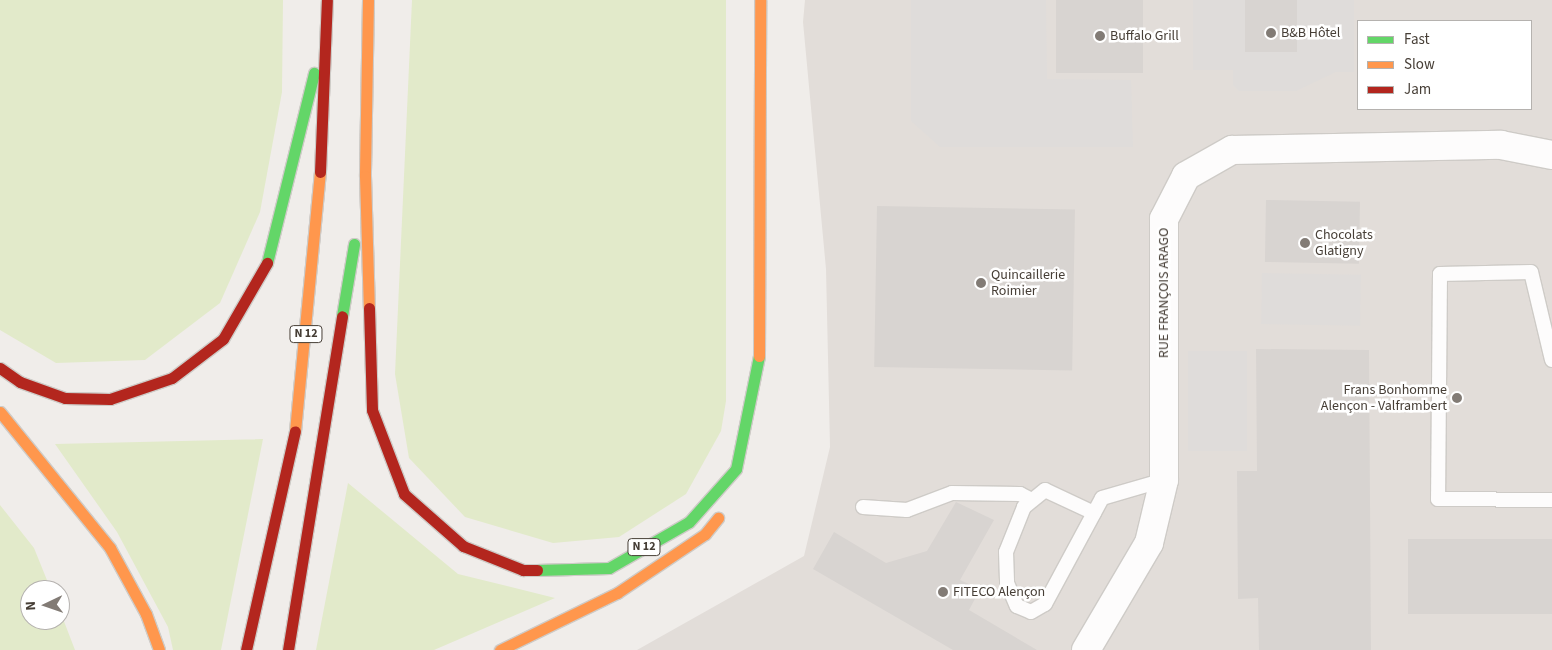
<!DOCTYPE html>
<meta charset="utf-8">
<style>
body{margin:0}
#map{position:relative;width:1552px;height:650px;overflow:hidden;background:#f0edea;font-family:"Source Sans 3",sans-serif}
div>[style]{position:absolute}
.industrial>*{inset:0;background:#e2ddd9}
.green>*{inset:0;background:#e2eaca}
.parking>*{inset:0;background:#dfdcda;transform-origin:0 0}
.building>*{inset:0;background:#d8d4d1;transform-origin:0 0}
.roads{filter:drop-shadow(1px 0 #cecbc7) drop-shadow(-1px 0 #cecbc7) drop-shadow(0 1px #cecbc7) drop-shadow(0 -1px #cecbc7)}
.lane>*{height:14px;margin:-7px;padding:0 7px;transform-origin:7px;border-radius:7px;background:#fdfcfc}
.street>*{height:28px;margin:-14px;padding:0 14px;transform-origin:14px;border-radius:14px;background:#fdfcfc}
.fast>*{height:11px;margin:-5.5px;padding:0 5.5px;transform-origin:5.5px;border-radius:5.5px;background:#63d668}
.slow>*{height:11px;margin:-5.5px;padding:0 5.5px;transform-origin:5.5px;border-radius:5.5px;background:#ff974d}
.jam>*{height:11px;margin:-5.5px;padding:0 5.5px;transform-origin:5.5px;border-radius:5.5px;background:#b3261e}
.dots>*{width:14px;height:14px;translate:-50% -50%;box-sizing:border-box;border:2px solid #fff;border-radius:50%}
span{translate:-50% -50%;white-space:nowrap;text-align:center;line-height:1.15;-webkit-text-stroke:5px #fff;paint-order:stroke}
.shield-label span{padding:1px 4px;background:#fff;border:1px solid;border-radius:4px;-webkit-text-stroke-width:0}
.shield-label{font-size:12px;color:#463e36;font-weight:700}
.poi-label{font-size:14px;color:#463e36}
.left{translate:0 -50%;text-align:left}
.right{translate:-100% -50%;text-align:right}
.street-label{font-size:14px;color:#463e36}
.legend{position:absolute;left:1357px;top:20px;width:175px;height:90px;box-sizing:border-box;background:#fff;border:1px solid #b5b2af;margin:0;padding:6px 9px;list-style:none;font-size:15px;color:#463e36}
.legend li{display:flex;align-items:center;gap:10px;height:25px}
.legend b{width:25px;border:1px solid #b5b2af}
.north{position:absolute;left:20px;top:580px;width:50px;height:50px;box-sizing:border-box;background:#fff;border:1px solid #b5b2af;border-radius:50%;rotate:267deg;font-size:14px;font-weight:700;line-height:20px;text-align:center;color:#463e36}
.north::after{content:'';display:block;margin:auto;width:18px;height:22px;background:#827b75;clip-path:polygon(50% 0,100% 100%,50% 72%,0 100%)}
</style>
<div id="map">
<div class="industrial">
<i style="clip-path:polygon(evenodd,805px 0,1552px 0,1552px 650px,637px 650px,804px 556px,830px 447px,826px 269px,803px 22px,805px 0,1358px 21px,1531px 21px,1531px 109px,1358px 109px,1358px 21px)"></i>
</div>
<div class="green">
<i style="clip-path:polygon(0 0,283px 0,282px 92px,260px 212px,220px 303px,145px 360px,56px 363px,0 330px)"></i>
<i style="clip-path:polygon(412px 0,726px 0,726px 401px,721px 431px,686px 494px,619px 537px,553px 543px,465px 517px,409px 458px,395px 374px)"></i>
<i style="clip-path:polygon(263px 439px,221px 650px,173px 650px,168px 627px,117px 532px,55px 444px)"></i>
<i style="clip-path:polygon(348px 483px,458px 574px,555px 598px,434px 650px,316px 650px)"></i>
<i style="clip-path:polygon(0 505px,34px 548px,51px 590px,30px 590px,30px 620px,60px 620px,60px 611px,75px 650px,0 650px)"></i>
</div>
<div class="parking">
<i style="clip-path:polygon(911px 0,1046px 0,1047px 79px,1131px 80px,1133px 147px,940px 147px,911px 121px)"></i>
<i style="clip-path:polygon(1193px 0,1354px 0,1354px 72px,1336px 72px,1296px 91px,1239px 91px,1233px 85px,1233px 70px,1193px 70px)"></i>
<i style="left:1262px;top:273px;width:99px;height:51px;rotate:1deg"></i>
<i style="left:1188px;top:351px;width:59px;height:100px"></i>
</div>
<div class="building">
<i style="left:1056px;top:0;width:87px;height:73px"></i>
<i style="left:1245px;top:0;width:52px;height:52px"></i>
<i style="left:1266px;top:200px;width:94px;height:62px;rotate:1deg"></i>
<i style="left:877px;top:206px;width:198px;height:161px;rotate:1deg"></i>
<i style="clip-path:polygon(1256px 349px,1369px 350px,1371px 650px,1259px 650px,1258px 598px,1238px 599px,1237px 471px,1257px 471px)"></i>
<i style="clip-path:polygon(956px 502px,994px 520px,960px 580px,973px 586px,976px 597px,969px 610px,1037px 650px,953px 650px,813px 569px,834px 532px,886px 563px,927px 551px)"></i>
<i style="left:1408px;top:539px;width:144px;height:75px"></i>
</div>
<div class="roads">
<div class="lane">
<i style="left:1552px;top:360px;width:90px;rotate:-103.4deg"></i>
<i style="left:1531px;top:272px;width:91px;rotate:178.7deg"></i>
<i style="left:1440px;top:274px;width:225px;rotate:90.5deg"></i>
<i style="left:1438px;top:499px;width:114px;rotate:0.5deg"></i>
<i style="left:863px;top:507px;width:44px;rotate:3.9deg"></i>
<i style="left:907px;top:510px;width:48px;rotate:-20.7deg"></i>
<i style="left:952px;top:493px;width:68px;rotate:0.8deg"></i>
<i style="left:1020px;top:494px;width:13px;rotate:27deg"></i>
<i style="left:1094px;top:513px;width:54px;rotate:-154.9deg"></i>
<i style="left:1045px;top:490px;width:27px;rotate:141deg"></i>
<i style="left:1024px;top:507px;width:48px;rotate:111.8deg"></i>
<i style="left:1006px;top:552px;width:31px;rotate:88deg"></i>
<i style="left:1007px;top:583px;width:25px;rotate:67deg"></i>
<i style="left:1017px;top:606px;width:15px;rotate:23deg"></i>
<i style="left:1031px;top:612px;width:16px;rotate:-30deg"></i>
<i style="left:1045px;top:604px;width:120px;rotate:-61.7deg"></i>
<i style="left:1102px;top:498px;width:65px;rotate:-16.2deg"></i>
</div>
<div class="street">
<i style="left:1086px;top:650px;width:124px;rotate:-59.5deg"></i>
<i style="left:1149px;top:543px;width:65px;rotate:-76.6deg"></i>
<i style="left:1164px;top:480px;width:261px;rotate:-90deg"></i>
<i style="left:1164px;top:219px;width:48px;rotate:-62.9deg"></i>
<i style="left:1186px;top:176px;width:53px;rotate:-29.5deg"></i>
<i style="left:1232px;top:150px;width:269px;rotate:-1.1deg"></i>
<i style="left:1501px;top:145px;width:52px;rotate:11.1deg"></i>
</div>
<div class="fast">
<i style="left:267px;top:263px;width:196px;rotate:-76.1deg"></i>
<i style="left:342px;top:316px;width:73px;rotate:-80.5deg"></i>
<i style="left:537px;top:570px;width:72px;rotate:-1.6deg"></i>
<i style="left:609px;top:568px;width:92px;rotate:-29.9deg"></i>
<i style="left:689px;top:522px;width:71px;rotate:-48.4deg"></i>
<i style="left:736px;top:469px;width:115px;rotate:-78.5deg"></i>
</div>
<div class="slow">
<i style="left:368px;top:0;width:176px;rotate:91deg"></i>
<i style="left:365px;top:176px;width:132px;rotate:88.3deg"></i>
<i style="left:759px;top:356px;width:356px;rotate:-89.8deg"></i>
<i style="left:0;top:412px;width:175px;rotate:51deg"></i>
<i style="left:110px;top:548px;width:75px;rotate:61.4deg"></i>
<i style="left:146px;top:614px;width:38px;rotate:70deg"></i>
<i style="left:295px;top:431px;width:260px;rotate:-84.5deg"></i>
<i style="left:500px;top:650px;width:130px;rotate:-26deg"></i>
<i style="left:617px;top:593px;width:106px;rotate:-33.8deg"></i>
<i style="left:705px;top:534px;width:21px;rotate:-51deg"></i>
</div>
<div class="jam">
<i style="left:320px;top:172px;width:172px;rotate:-87.7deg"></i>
<i style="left:369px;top:308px;width:102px;rotate:88.3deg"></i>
<i style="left:372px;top:410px;width:90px;rotate:69.1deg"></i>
<i style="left:404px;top:494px;width:79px;rotate:41.4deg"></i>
<i style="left:463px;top:546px;width:65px;rotate:21.8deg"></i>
<i style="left:523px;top:570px;width:14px"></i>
<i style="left:0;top:368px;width:24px;rotate:35deg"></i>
<i style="left:20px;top:382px;width:48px;rotate:19.6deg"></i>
<i style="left:65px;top:398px;width:45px;rotate:1.3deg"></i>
<i style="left:110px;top:399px;width:65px;rotate:-18.7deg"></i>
<i style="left:172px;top:378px;width:64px;rotate:-37.4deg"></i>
<i style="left:223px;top:339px;width:88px;rotate:-59.9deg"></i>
<i style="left:246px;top:650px;width:224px;rotate:-77.4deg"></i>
<i style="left:288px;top:650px;width:338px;rotate:-80.8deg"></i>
</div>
</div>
<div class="dots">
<i style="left:1271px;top:33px;background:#827b75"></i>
<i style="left:1100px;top:36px;background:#827b75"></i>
<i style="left:1305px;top:243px;background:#827b75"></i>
<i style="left:981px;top:283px;background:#827b75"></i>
<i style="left:1457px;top:398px;background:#827b75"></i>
<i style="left:943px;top:592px;background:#827b75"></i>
</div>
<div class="shield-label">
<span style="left:306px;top:334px">N 12</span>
<span style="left:644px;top:547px">N 12</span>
</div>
<div class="poi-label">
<span class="left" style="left:1281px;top:33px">B&amp;B Hôtel</span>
<span class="left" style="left:1110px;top:36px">Buffalo Grill</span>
<span class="left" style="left:1315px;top:243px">Chocolats<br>Glatigny</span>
<span class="left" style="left:991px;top:283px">Quincaillerie<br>Roimier</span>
<span class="right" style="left:1447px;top:398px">Frans Bonhomme<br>Alençon - Valframbert</span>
<span class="left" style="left:953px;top:592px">FITECO Alençon</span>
</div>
<div class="street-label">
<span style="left:1164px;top:293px;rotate:-90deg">RUE FRANÇOIS ARAGO</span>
</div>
<ul class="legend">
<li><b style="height:6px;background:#63d668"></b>Fast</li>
<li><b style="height:6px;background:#ff974d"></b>Slow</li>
<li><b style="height:6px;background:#b3261e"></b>Jam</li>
</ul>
<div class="north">N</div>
</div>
